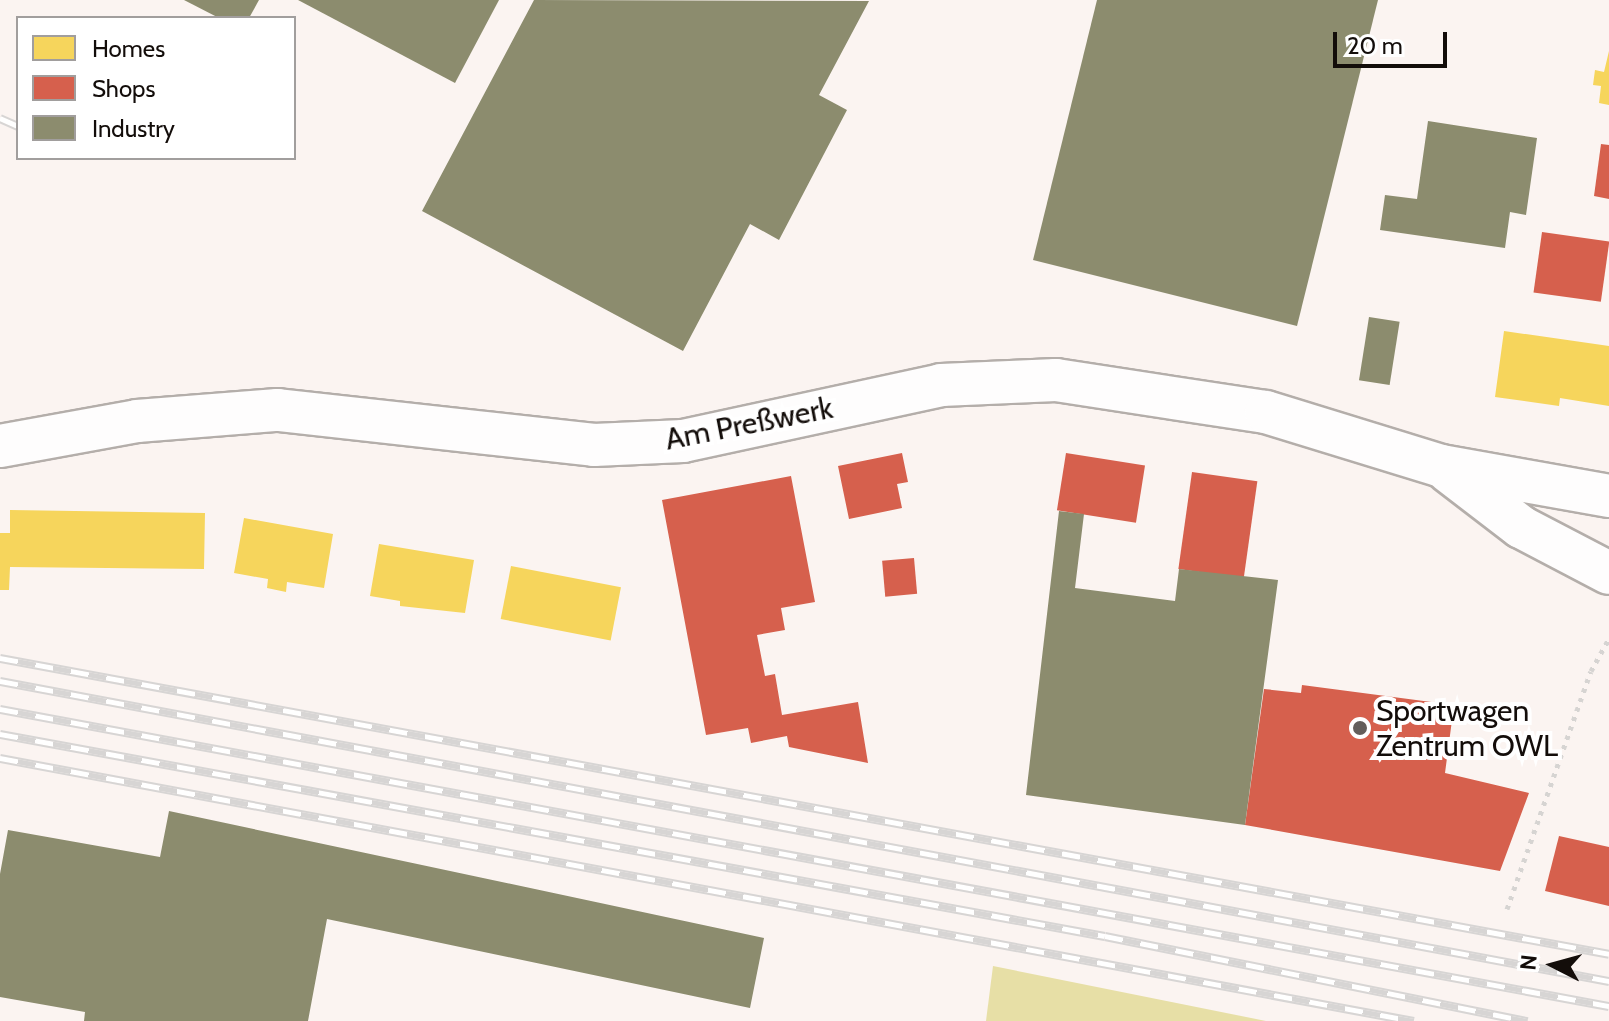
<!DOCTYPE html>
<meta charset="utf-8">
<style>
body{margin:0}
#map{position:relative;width:1609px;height:1021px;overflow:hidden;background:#fbf4f1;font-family:Cabin,sans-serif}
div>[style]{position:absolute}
.green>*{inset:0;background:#e7dfa6}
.homes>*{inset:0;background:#f6d55c;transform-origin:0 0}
.shops>*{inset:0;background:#d6604d;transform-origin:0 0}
.industry>*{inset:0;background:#8c8c6e;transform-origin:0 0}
.path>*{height:5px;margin-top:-2.5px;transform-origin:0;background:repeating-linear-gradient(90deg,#d6d4d2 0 4px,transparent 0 10px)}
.roads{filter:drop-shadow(2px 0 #b4aeaa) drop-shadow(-2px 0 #b4aeaa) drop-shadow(0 2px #b4aeaa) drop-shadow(0 -2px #b4aeaa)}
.street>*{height:42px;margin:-21px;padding:0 21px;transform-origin:21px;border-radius:21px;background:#fefdfd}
.rail>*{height:9px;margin-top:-4.5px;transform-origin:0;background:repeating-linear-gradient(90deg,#fff 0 18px,#d7d5d4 0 36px);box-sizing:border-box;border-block:2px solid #d7d5d4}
.dots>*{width:22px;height:22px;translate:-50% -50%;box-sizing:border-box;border:4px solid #fff;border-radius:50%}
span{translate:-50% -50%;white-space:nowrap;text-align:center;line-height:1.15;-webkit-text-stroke:8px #fff;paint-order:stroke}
.street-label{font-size:30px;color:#130d0a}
.poi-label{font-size:30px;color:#130d0a}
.left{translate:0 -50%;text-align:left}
.legend{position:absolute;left:16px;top:16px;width:280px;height:144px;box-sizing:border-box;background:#fff;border:2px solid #a19e9d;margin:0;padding:10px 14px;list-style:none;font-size:24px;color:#130d0a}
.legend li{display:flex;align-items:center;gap:16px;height:40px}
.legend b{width:40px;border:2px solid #a19e9d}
.north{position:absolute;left:1513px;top:925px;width:80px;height:80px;-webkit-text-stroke:6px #fff;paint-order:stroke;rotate:276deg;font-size:22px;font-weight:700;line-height:32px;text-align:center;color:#130d0a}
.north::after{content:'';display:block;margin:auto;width:28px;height:36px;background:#130d0a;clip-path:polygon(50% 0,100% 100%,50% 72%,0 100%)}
.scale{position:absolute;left:1333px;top:32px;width:114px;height:36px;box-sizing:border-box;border:4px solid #130d0a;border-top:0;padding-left:10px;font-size:24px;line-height:28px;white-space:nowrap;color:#130d0a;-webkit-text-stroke:6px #fff;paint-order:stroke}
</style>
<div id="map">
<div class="green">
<i style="clip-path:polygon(993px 966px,1266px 1021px,986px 1021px)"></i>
</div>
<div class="homes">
<i style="clip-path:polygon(1609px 51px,1609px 105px,1599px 103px,1601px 86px,1593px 85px,1595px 70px,1604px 72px)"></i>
<i style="clip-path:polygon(1504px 331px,1609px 346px,1609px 406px,1560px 398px,1559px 406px,1495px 397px)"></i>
<i style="clip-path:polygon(10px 510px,205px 513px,204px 569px,10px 567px,9px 590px,0 590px,0 533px,10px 533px)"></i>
<i style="clip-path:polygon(244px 518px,333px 534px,324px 588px,287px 582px,286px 592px,267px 588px,268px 579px,234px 573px)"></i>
<i style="clip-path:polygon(379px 544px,474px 560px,465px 613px,400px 606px,400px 601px,370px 596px)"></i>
<i style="left:511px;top:566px;width:112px;height:54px;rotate:11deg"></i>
</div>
<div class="shops">
<i style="clip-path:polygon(1601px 144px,1609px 145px,1609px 199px,1594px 196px)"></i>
<i style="left:1542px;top:232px;width:68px;height:61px;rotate:8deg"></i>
<i style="clip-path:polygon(902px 453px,908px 482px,897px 484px,902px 508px,849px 519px,838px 466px)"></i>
<i style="left:1066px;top:453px;width:80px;height:58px;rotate:9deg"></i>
<i style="left:1192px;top:472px;width:66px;height:98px;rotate:8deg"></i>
<i style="clip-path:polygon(791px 476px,815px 602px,781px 608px,785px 630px,757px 635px,765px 676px,775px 674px,782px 715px,858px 702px,868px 763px,789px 747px,787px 736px,751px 743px,748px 728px,706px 735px,662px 500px)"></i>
<i style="left:914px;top:558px;width:36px;height:32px;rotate:85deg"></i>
<i style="clip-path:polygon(1302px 685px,1454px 705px,1445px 773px,1529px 793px,1500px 871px,1245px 825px,1264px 689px,1301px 693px)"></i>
<i style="clip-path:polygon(1559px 836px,1609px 847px,1609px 906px,1545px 891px)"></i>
</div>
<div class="industry">
<i style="clip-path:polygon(184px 0,259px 0,249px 18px,219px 18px)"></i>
<i style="clip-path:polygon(298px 0,499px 0,455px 83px)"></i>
<i style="clip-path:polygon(534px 0,869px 1px,819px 95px,847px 110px,779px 240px,750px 224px,683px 351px,422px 211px)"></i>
<i style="clip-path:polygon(1097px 0,1378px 0,1297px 326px,1033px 260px)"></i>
<i style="clip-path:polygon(1428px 121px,1537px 138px,1526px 215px,1510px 212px,1505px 248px,1380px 230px,1385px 195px,1417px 199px)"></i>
<i style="left:1369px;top:317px;width:31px;height:64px;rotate:9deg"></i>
<i style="clip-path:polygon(1059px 511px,1084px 514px,1075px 588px,1175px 601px,1179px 569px,1278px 580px,1245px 825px,1026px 795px)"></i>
<i style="clip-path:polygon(169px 811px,764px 938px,750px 1008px,327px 919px,308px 1021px,84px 1021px,85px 1012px,0 997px,0 874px,8px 830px,160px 857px)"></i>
</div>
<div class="path">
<i style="left:1507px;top:909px;width:252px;rotate:-70.6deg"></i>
<i style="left:1591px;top:671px;width:38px;rotate:-61deg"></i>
</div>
<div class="roads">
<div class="street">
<i style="left:0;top:446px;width:139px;rotate:-10.3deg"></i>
<i style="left:137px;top:421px;width:141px;rotate:-4.5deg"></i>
<i style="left:278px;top:410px;width:318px;rotate:6.3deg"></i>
<i style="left:594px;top:445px;width:89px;rotate:-2.6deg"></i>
<i style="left:683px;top:441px;width:264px;rotate:-12.2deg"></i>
<i style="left:941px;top:385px;width:115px;rotate:-2.5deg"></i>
<i style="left:1056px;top:380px;width:212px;rotate:8.7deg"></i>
<i style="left:1266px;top:412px;width:183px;rotate:17.1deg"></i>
<i style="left:1441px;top:466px;width:171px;rotate:10.1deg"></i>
<i style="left:1448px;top:471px;width:92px;rotate:37.5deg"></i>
<i style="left:1521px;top:527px;width:99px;rotate:27.6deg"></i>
</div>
</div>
<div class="rail">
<i style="left:0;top:118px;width:20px;rotate:24deg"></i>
<i style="left:0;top:658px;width:1636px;rotate:10.42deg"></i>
<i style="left:0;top:681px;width:1637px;rotate:10.56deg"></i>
<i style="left:0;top:709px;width:1636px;rotate:10.46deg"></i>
<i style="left:0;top:734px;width:1123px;rotate:10.36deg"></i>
<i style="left:1105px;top:936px;width:431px;rotate:11.4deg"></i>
<i style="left:0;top:758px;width:1438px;rotate:10.54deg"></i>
</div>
<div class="dots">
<i style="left:1360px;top:728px;background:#645e5b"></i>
</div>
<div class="street-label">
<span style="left:749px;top:424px;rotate:-11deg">Am Preßwerk</span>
</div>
<div class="poi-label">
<span class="left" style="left:1376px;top:728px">Sportwagen<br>Zentrum OWL</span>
</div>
<ul class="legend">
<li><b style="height:22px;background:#f6d55c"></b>Homes</li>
<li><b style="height:22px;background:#d6604d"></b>Shops</li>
<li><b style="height:22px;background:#8c8c6e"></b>Industry</li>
</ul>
<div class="north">N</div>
<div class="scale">20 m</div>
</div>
